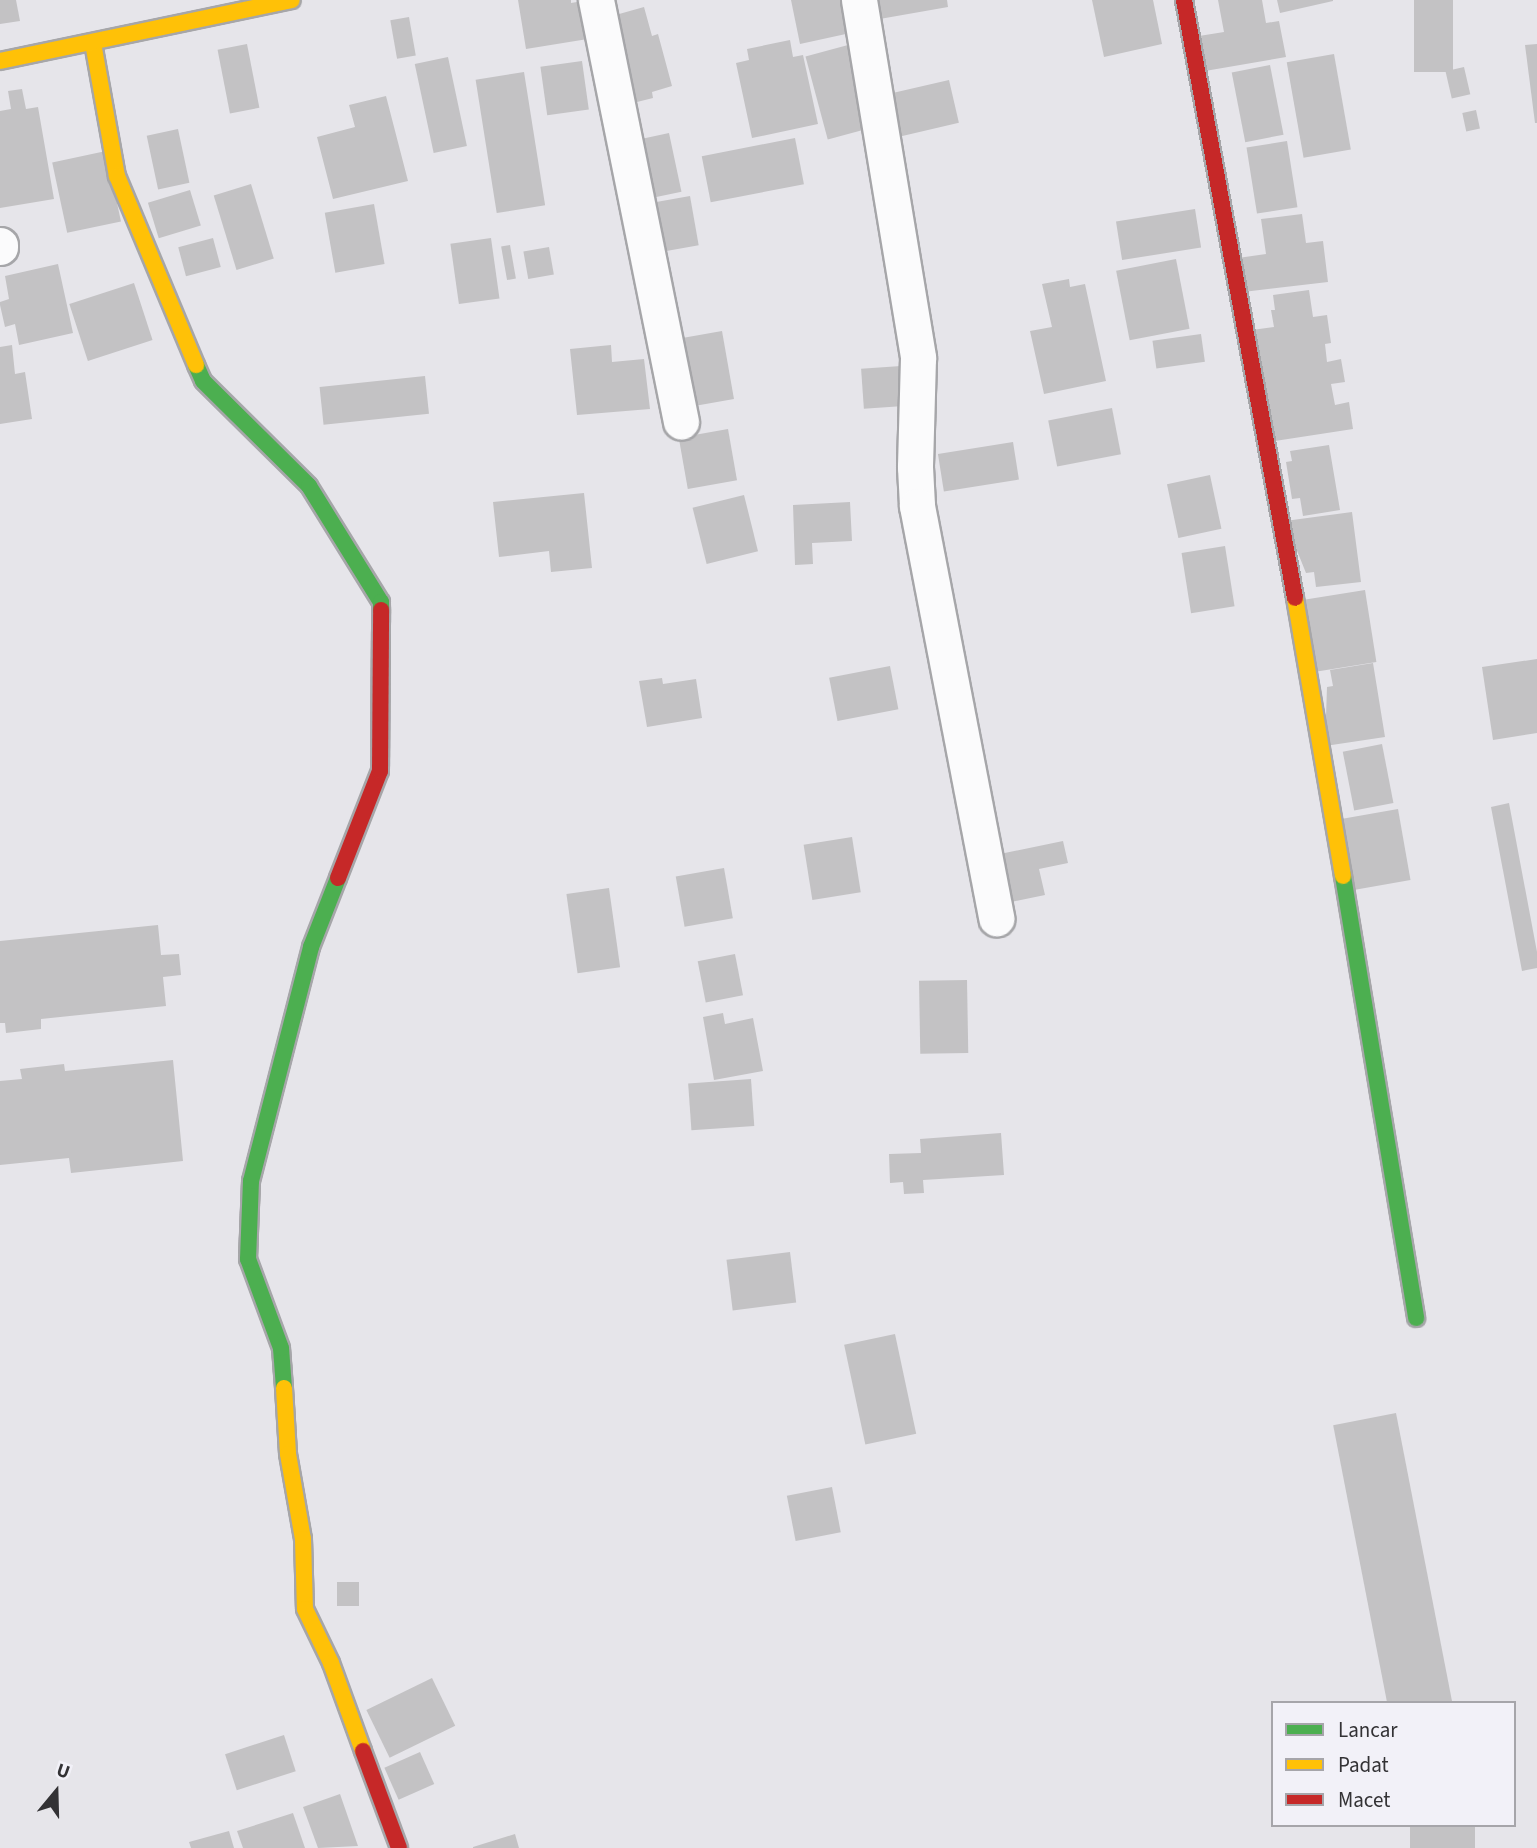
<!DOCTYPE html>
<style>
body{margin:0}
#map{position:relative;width:1537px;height:1848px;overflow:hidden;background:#e6e5ea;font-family:"Source Sans 3",sans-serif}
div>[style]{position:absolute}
.building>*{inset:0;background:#c3c2c4;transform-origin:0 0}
.roads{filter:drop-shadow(2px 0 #a6a6a9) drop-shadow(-2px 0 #a6a6a9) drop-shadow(0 2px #a6a6a9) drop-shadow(0 -2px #a6a6a9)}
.street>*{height:35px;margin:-17.5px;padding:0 17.5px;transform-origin:17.5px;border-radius:17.5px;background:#fbfbfc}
.fast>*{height:16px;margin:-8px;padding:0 8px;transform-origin:8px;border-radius:8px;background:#4caf50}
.slow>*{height:16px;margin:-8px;padding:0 8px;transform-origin:8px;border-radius:8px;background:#ffc107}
.jam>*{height:16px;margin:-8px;padding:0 8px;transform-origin:8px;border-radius:8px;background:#c62828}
span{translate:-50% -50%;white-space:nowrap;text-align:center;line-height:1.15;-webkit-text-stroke:5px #f2f1f8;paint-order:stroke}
.legend{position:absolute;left:1271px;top:1701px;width:245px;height:126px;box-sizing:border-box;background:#f2f1f8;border:2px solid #a6a5aa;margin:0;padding:9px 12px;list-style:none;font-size:21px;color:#333235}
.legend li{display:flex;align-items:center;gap:14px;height:35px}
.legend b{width:35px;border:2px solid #a6a5aa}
.north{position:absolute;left:21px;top:1757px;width:70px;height:70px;-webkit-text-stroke:5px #f2f1f8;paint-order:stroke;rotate:19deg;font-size:19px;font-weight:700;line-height:28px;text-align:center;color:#333235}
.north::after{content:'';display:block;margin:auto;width:24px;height:32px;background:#333235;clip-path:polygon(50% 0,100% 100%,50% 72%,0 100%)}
</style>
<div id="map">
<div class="building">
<i style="clip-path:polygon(0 0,16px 0,20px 21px,0 24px)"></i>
<i style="clip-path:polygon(518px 0,571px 0,571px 3px,589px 0,600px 37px,526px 49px)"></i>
<i style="clip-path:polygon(791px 0,849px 0,855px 32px,800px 44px)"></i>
<i style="clip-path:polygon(871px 0,947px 0,948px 7px,874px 20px)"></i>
<i style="clip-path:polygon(1092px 0,1153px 0,1162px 44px,1104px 57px)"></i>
<i style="clip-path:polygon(1218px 0,1262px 0,1266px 23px,1279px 21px,1286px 57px,1205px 71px,1199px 36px,1224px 32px)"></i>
<i style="clip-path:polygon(1277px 0,1333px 0,1333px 1px,1280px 13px)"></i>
<i style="left:1414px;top:0;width:39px;height:72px"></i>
<i style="clip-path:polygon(644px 7px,652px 36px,658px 34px,672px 86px,652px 92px,653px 98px,637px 102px,635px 96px,622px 100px,612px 16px)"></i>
<i style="left:409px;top:17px;width:39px;height:19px;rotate:80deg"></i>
<i style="clip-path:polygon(790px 40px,793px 57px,803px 55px,818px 124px,752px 138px,736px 63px,749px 60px,747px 49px)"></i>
<i style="left:247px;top:44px;width:65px;height:30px;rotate:79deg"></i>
<i style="clip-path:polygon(1537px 44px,1537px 123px,1535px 123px,1525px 45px)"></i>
<i style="left:848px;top:45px;width:86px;height:44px;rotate:75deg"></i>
<i style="left:1334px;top:54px;width:97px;height:48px;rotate:80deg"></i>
<i style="left:448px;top:57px;width:91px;height:34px;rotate:78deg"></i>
<i style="left:582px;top:61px;width:49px;height:42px;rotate:82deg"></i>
<i style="left:1270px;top:65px;width:71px;height:39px;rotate:79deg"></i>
<i style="left:1464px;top:67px;width:28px;height:19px;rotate:77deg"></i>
<i style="left:524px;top:72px;width:135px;height:49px;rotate:81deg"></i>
<i style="left:949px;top:80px;width:44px;height:69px;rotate:77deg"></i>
<i style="clip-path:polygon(22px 89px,26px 109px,38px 107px,54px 199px,0 208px,0 111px,11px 109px,8px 91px)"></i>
<i style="clip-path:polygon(386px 96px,408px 181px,333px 199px,317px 137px,355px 127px,349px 105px)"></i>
<i style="left:1476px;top:110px;width:19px;height:14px;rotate:78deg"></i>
<i style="left:178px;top:129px;width:55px;height:32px;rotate:78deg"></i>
<i style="left:669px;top:133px;width:60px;height:38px;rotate:78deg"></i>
<i style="left:795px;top:138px;width:47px;height:95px;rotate:79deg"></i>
<i style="left:1287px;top:141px;width:67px;height:41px;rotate:81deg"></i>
<i style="left:106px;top:151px;width:72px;height:55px;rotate:78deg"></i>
<i style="left:251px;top:184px;width:78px;height:39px;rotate:73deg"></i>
<i style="left:190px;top:190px;width:37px;height:44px;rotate:73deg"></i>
<i style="left:690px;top:196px;width:50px;height:47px;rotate:80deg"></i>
<i style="left:374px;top:204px;width:61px;height:50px;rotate:80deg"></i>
<i style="left:1195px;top:209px;width:39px;height:80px;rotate:81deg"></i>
<i style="clip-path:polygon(1302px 214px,1306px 243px,1323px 241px,1328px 282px,1243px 292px,1238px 258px,1266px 254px,1261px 219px)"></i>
<i style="left:213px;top:238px;width:30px;height:36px;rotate:75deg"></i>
<i style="left:491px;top:238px;width:61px;height:41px;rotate:82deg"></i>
<i style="left:510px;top:245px;width:34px;height:9px;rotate:80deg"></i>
<i style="left:549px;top:247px;width:28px;height:26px;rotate:80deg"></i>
<i style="left:1176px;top:259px;width:71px;height:61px;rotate:79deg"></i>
<i style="clip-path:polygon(58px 264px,73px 333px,19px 345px,15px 324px,5px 327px,0 305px,0 302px,9px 299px,5px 276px)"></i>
<i style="clip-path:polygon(1069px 279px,1070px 287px,1085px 284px,1106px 381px,1044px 394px,1030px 331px,1052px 327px,1042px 284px)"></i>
<i style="left:134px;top:283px;width:60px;height:68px;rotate:72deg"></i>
<i style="clip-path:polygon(1309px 290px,1313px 317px,1327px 315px,1331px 343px,1325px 344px,1327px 362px,1341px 359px,1345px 382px,1331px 384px,1335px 405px,1349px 402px,1353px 429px,1269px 442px,1252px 330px,1274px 327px,1271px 310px,1275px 310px,1273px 295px)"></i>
<i style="left:722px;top:331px;width:69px;height:46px;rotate:80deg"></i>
<i style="left:1201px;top:334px;width:28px;height:49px;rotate:82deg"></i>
<i style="clip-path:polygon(12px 345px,15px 374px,25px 372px,32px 419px,0 424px,0 347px)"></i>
<i style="clip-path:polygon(611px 345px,612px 362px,644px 359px,650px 409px,577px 415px,570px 349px)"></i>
<i style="left:901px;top:366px;width:40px;height:40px;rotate:86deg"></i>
<i style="left:425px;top:376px;width:38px;height:106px;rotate:84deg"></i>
<i style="left:1112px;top:408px;width:47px;height:65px;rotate:79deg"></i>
<i style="left:728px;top:429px;width:52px;height:50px;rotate:80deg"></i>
<i style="left:1013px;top:442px;width:38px;height:76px;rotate:81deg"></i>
<i style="clip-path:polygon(1329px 445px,1340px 510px,1303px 516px,1300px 498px,1292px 499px,1286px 462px,1292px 461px,1290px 451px)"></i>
<i style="left:1210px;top:475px;width:55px;height:44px;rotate:78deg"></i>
<i style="clip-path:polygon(584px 493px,592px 568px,551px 572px,549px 551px,499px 557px,493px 502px)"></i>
<i style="left:744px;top:495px;width:58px;height:53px;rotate:76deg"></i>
<i style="clip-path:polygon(850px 502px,852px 541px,812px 543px,813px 564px,795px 565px,793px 505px)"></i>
<i style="clip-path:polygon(1352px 512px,1361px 582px,1316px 587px,1314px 572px,1306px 573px,1285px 521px)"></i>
<i style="left:1225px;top:546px;width:61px;height:44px;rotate:81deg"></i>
<i style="left:1365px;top:590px;width:73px;height:68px;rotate:81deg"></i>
<i style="clip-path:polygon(1537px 659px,1537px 733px,1493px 740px,1482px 667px)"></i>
<i style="clip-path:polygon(1373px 663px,1385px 737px,1325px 746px,1327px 687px,1333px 686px,1330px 670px)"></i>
<i style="left:890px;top:666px;width:44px;height:62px;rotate:79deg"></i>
<i style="clip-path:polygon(662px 678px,663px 684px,696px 679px,702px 718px,647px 727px,639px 681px)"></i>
<i style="left:1382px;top:744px;width:60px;height:40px;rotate:79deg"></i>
<i style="clip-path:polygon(1509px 803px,1537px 952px,1537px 968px,1522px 971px,1491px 807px)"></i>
<i style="left:1398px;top:809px;width:72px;height:62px;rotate:80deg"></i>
<i style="left:852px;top:837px;width:56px;height:49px;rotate:81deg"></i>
<i style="clip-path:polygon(1063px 841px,1068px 863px,1039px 869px,1045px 895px,1006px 903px,995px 855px)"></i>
<i style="left:724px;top:868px;width:51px;height:49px;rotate:80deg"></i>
<i style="left:609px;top:888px;width:80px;height:43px;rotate:82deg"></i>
<i style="clip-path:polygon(158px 925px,161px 955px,179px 954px,181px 975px,163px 977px,166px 1006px,41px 1019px,41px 1029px,6px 1033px,5px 1023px,0 1023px,0 941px)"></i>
<i style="left:735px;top:954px;width:42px;height:38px;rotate:79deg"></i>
<i style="left:967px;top:980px;width:73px;height:48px;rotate:89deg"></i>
<i style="clip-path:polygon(723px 1013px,725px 1024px,753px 1018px,763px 1071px,714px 1080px,703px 1017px)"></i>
<i style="clip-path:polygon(173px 1060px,183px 1161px,71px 1173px,69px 1158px,0 1165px,0 1081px,22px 1079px,20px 1069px,64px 1064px,65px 1071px)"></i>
<i style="left:751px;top:1079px;width:47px;height:63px;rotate:86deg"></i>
<i style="clip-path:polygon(1001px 1133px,1004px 1175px,923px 1180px,924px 1193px,904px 1194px,903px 1182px,890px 1183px,889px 1154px,921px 1153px,920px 1139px)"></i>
<i style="left:790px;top:1252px;width:51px;height:64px;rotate:83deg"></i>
<i style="left:895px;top:1334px;width:102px;height:52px;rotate:78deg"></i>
<i style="left:1396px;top:1413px;width:296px;height:64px;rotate:79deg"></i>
<i style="left:832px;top:1487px;width:46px;height:46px;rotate:79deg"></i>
<i style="left:337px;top:1582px;width:22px;height:24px"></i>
<i style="left:432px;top:1678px;width:53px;height:73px;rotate:64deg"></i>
<i style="left:284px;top:1735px;width:38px;height:62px;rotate:72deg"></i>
<i style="left:420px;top:1752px;width:35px;height:39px;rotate:66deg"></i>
<i style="clip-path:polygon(340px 1794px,358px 1846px,318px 1848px,303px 1807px)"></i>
<i style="clip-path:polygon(293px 1813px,305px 1848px,243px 1848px,237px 1831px)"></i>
<i style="left:1410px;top:1825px;width:65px;height:23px"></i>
<i style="clip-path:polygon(229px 1831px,234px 1848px,191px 1848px,189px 1842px)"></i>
<i style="clip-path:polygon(515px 1834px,519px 1848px,473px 1848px,473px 1847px)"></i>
</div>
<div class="roads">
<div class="street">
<i style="left:596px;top:0;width:430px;rotate:78.6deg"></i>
<i style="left:859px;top:0;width:363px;rotate:80.6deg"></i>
<i style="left:918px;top:358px;width:109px;rotate:91.6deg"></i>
<i style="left:915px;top:467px;width:39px;rotate:87deg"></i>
<i style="left:917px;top:506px;width:420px;rotate:79.1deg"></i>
<i style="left:0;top:245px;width:2px;rotate:90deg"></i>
</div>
<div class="fast">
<i style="left:196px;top:365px;width:17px;rotate:66deg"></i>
<i style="left:203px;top:381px;width:149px;rotate:44.7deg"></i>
<i style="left:309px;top:486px;width:137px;rotate:58.2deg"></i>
<i style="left:381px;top:602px;width:8px;rotate:90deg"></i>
<i style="left:1343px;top:876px;width:448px;rotate:80.6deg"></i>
<i style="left:284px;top:1388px;width:40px;rotate:-94.3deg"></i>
<i style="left:281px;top:1348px;width:95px;rotate:-110.3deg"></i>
<i style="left:248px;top:1259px;width:78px;rotate:-87.8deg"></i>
<i style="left:251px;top:1181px;width:242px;rotate:-75.6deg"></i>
<i style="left:311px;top:947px;width:74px;rotate:-68.6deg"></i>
</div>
<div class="slow">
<i style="left:93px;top:43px;width:135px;rotate:79.8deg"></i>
<i style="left:117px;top:176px;width:205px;rotate:67.3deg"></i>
<i style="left:0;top:61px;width:298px;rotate:-11.8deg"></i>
<i style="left:1295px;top:598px;width:282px;rotate:80.2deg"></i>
<i style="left:284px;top:1388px;width:66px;rotate:86.5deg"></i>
<i style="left:288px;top:1454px;width:86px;rotate:80deg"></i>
<i style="left:303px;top:1539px;width:70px;rotate:88.4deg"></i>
<i style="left:305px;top:1609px;width:60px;rotate:64.3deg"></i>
<i style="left:331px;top:1663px;width:94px;rotate:70deg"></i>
</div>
<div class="jam">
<i style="left:1184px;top:0;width:608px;rotate:79.48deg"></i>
<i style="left:338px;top:878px;width:115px;rotate:-68.6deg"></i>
<i style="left:380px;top:771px;width:161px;rotate:-89.6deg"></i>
<i style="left:363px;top:1751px;width:103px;rotate:69.6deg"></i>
</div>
</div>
<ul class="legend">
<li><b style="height:9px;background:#4caf50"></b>Lancar</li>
<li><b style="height:9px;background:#ffc107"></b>Padat</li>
<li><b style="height:9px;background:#c62828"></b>Macet</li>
</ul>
<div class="north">U</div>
</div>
